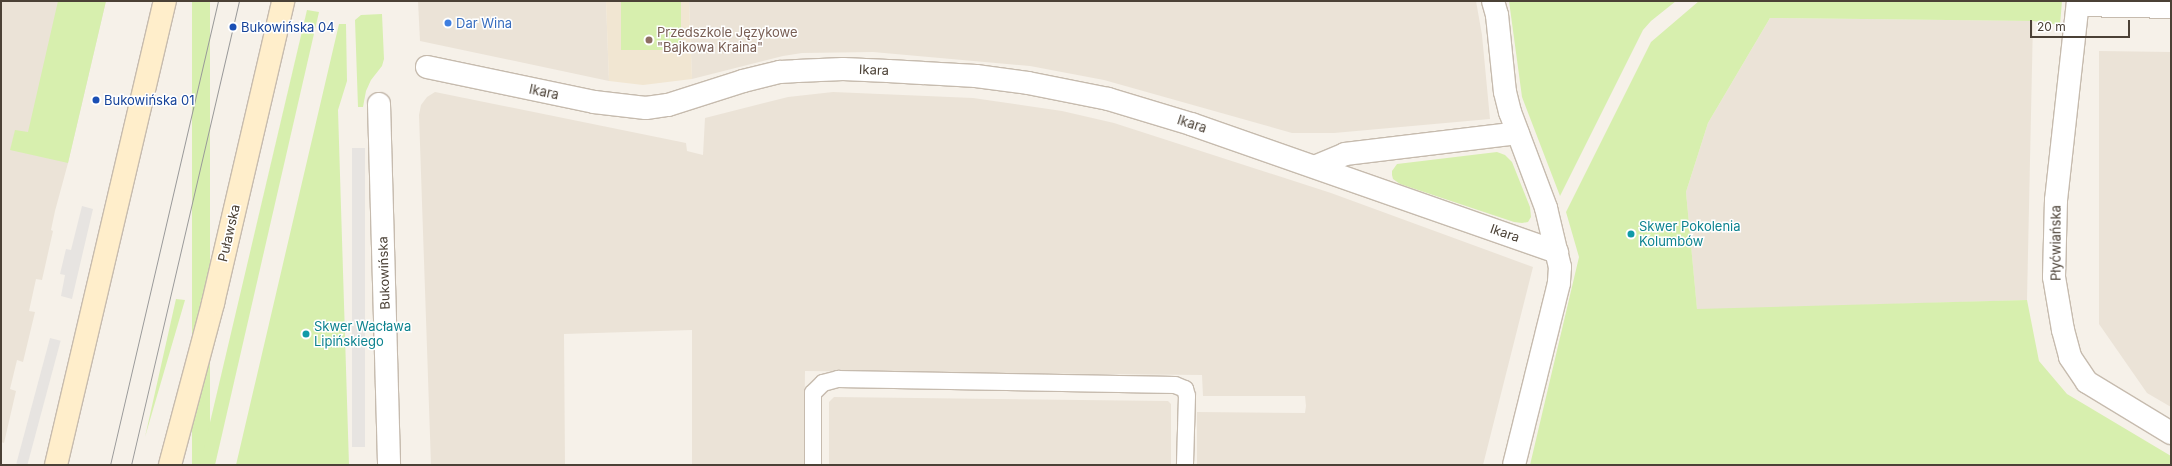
<!DOCTYPE html>
<meta charset="utf-8">
<style>
body{margin:0}
#map{position:relative;width:2172px;height:466px;overflow:hidden;background:#f6f1e9;font-family:Inter,sans-serif}
div>[style]{position:absolute}
.residential>*{inset:0;background:#ebe3d7}
.education>*{inset:0;background:#f1e6d2}
.green>*{inset:0;background:#d7efae;transform-origin:0 0}
.parking>*{inset:0;background:#e7e4e1;transform-origin:0 0}
.roads{filter:drop-shadow(1px 0 #c6bbae) drop-shadow(-1px 0 #c6bbae) drop-shadow(0 1px #c6bbae) drop-shadow(0 -1px #c6bbae)}
.service>*{height:16px;margin:-8px;padding:0 8px;transform-origin:8px;border-radius:8px;background:#fff}
.minor>*{height:22px;margin:-11px;padding:0 11px;transform-origin:11px;border-radius:11px;background:#fff}
.secondary>*{height:22px;margin:-11px;padding:0 11px;transform-origin:11px;border-radius:11px;background:#ffeecb}
.tram>*{height:1px;margin:-0.5px;padding:0 0.5px;transform-origin:0.5px;border-radius:0.5px;background:#999}
.dots>*{width:11px;height:11px;translate:-50% -50%;box-sizing:border-box;border:2px solid #fff;border-radius:50%}
span{translate:-50% -50%;white-space:nowrap;text-align:center;line-height:1.15;-webkit-text-stroke:3px #fff;paint-order:stroke}
.shop-label{font-size:13px;color:#366cbe}
.left{translate:0 -50%;text-align:left}
.transit-label{font-size:13px;color:#164399}
.education-label{font-size:13px;color:#785e54}
.street-label{font-size:13px;color:#4b4136}
.culture-label{font-size:13px;color:#0d838f}
.frame{position:absolute;inset:0;border:2px solid #4b4136;pointer-events:none}
.scale{position:absolute;left:2030px;top:20px;width:100px;height:18px;box-sizing:border-box;border:2px solid #4b4136;border-top:0;padding-left:5px;font-size:12px;line-height:14px;white-space:nowrap;color:#4b4136;-webkit-text-stroke:3px #fff;paint-order:stroke}
</style>
<div id="map">
<div class="residential">
<i style="clip-path:polygon(1px 1px,106px 1px,68px 163px,55px 211px,51px 230px,53px 231px,42px 280px,36px 279px,29px 311px,35px 312px,23px 362px,17px 360px,10px 389px,16px 391px,4px 443px,1px 442px)"></i>
<i style="clip-path:polygon(418px 1px,606px 1px,609px 81px,420px 41px)"></i>
<i style="clip-path:polygon(689px 1px,1476px 1px,1482px 35px,1490px 119px,1334px 133px,1292px 133px,1104px 80px,1030px 66px,873px 52px,802px 53px,783px 56px,692px 79px)"></i>
<i style="clip-path:polygon(1770px 18px,2033px 21px,2027px 300px,1697px 310px,1686px 192px,1708px 123px)"></i>
<i style="clip-path:polygon(2099px 51px,2171px 52px,2171px 407px,2147px 393px,2099px 324px)"></i>
<i style="clip-path:polygon(435px 92px,686px 143px,687px 151px,703px 155px,705px 118px,788px 97px,833px 92px,973px 98px,1062px 111px,1114px 123px,1331px 193px,1533px 267px,1483px 465px,1197px 465px,1197px 412px,1305px 413px,1306px 406px,1305px 396px,1203px 396px,1202px 375px,805px 371px,804px 465px,692px 465px,692px 330px,564px 334px,565px 465px,431px 465px,419px 115px,421px 105px,427px 97px)"></i>
<i style="clip-path:polygon(834px 397px,1168px 401px,1171px 404px,1171px 465px,829px 465px,829px 402px)"></i>
</div>
<div class="education">
<i style="clip-path:polygon(606px 1px,689px 1px,692px 79px,643px 85px,609px 81px)"></i>
</div>
<div class="green">
<i style="clip-path:polygon(58px 1px,106px 1px,68px 163px,10px 150px,15px 130px,28px 132px)"></i>
<i style="left:192px;top:1px;width:18px;height:476px"></i>
<i style="left:621px;top:1px;width:60px;height:49px"></i>
<i style="clip-path:polygon(1509px 1px,1676px 1px,1651px 21px,1643px 30px,1560px 196px,1522px 97px)"></i>
<i style="clip-path:polygon(1699px 1px,2062px 1px,2060px 25px,2033px 21px,1770px 18px,1708px 123px,1686px 192px,1697px 309px,2027px 300px,2039px 361px,2067px 394px,2171px 456px,2171px 465px,1530px 465px,1579px 257px,1566px 212px,1651px 42px)"></i>
<i style="clip-path:polygon(307px 10px,319px 12px,215px 465px,200px 465px)"></i>
<i style="clip-path:polygon(382px 14px,384px 59px,382px 66px,371px 80px,366px 91px,363px 107px,358px 107px,355px 20px,361px 15px)"></i>
<i style="clip-path:polygon(339px 24px,346px 24px,347px 81px,338px 110px,349px 465px,236px 465px)"></i>
<i style="clip-path:polygon(1497px 152px,1505px 155px,1512px 162px,1530px 207px,1531px 217px,1528px 222px,1522px 223px,1514px 222px,1400px 184px,1393px 179px,1392px 175px,1392px 171px,1397px 164px)"></i>
<i style="clip-path:polygon(176px 299px,185px 300px,145px 437px)"></i>
</div>
<div class="parking">
<i style="left:352px;top:148px;width:13px;height:299px"></i>
<i style="clip-path:polygon(82px 206px,93px 209px,72px 299px,61px 296px,65px 275px,60px 274px,66px 249px,71px 250px)"></i>
<i style="left:50px;top:338px;width:11px;height:130px;rotate:15deg"></i>
</div>
<div class="roads">
<div class="service">
<i style="left:813px;top:465px;width:72px;rotate:-90deg"></i>
<i style="left:813px;top:393px;width:14px;rotate:-45deg"></i>
<i style="left:823px;top:383px;width:16px;rotate:-15deg"></i>
<i style="left:838px;top:379px;width:337px;rotate:1deg"></i>
<i style="left:1175px;top:385px;width:11px;rotate:22deg"></i>
<i style="left:1185px;top:389px;width:7px;rotate:74deg"></i>
<i style="left:1187px;top:396px;width:69px;rotate:91.7deg"></i>
</div>
<div class="minor">
<i style="left:1493px;top:1px;width:15px;rotate:74deg"></i>
<i style="left:1497px;top:15px;width:77px;rotate:84.1deg"></i>
<i style="left:1505px;top:92px;width:21px;rotate:76deg"></i>
<i style="left:1510px;top:112px;width:103px;rotate:69.4deg"></i>
<i style="left:1546px;top:208px;width:61px;rotate:76.7deg"></i>
<i style="left:1560px;top:267px;width:16px;rotate:94deg"></i>
<i style="left:1559px;top:283px;width:187px;rotate:103.9deg"></i>
<i style="left:2078px;top:1px;width:200px;rotate:96.3deg"></i>
<i style="left:2056px;top:200px;width:77px;rotate:91.5deg"></i>
<i style="left:2054px;top:277px;width:54px;rotate:80.4deg"></i>
<i style="left:2063px;top:330px;width:28px;rotate:75deg"></i>
<i style="left:2070px;top:357px;width:30px;rotate:56deg"></i>
<i style="left:2087px;top:382px;width:98px;rotate:31.3deg"></i>
<i style="left:2078px;top:5px;width:93px;rotate:1.2deg"></i>
<i style="left:427px;top:67px;width:171px;rotate:11.8deg"></i>
<i style="left:594px;top:102px;width:52px;rotate:6.6deg"></i>
<i style="left:646px;top:108px;width:22px;rotate:-8deg"></i>
<i style="left:668px;top:105px;width:79px;rotate:-17.7deg"></i>
<i style="left:743px;top:81px;width:38px;rotate:-14deg"></i>
<i style="left:780px;top:72px;width:17px;rotate:-3deg"></i>
<i style="left:797px;top:71px;width:46px;rotate:-2.5deg"></i>
<i style="left:843px;top:69px;width:45px;rotate:2.5deg"></i>
<i style="left:888px;top:71px;width:88px;rotate:3.3deg"></i>
<i style="left:976px;top:76px;width:52px;rotate:7.7deg"></i>
<i style="left:1028px;top:83px;width:82px;rotate:11.3deg"></i>
<i style="left:1108px;top:99px;width:87px;rotate:16.8deg"></i>
<i style="left:1191px;top:124px;width:388px;rotate:19.3deg"></i>
<i style="left:379px;top:104px;width:361px;rotate:88.4deg"></i>
<i style="left:1317px;top:166px;width:30px;rotate:-23deg"></i>
<i style="left:1345px;top:154px;width:174px;rotate:-6.9deg"></i>
</div>
<div class="secondary">
<i style="left:56px;top:465px;width:477px;rotate:-76.8deg"></i>
<i style="left:170px;top:465px;width:168px;rotate:-75.1deg"></i>
<i style="left:213px;top:303px;width:310px;rotate:-76.9deg"></i>
</div>
</div>
<div class="tram">
<i style="left:110px;top:465px;width:476px;rotate:-76.9deg"></i>
<i style="left:131px;top:465px;width:476px;rotate:-76.9deg"></i>
</div>
<div class="dots">
<i style="left:448px;top:23px;background:#3f7fe0"></i>
<i style="left:233px;top:27px;background:#1a4fb4"></i>
<i style="left:649px;top:40px;background:#8d6e63"></i>
<i style="left:96px;top:100px;background:#1a4fb4"></i>
<i style="left:1631px;top:234px;background:#0f9aa8"></i>
<i style="left:306px;top:334px;background:#0f9aa8"></i>
</div>
<div class="shop-label">
<span class="left" style="left:456px;top:23px">Dar Wina</span>
</div>
<div class="transit-label">
<span class="left" style="left:241px;top:27px">Bukowińska 04</span>
<span class="left" style="left:104px;top:100px">Bukowińska 01</span>
</div>
<div class="education-label">
<span class="left" style="left:657px;top:40px">Przedszkole Językowe<br>"Bajkowa Kraina"</span>
</div>
<div class="street-label">
<span style="left:874px;top:70px;rotate:2deg">Ikara</span>
<span style="left:544px;top:92px;rotate:12deg">Ikara</span>
<span style="left:1192px;top:124px;rotate:18deg">Ikara</span>
<span style="left:229px;top:233px;rotate:-77deg">Puławska</span>
<span style="left:1505px;top:233px;rotate:19deg">Ikara</span>
<span style="left:2056px;top:243px;rotate:-90deg">Płyćwiańska</span>
<span style="left:384px;top:273px;rotate:-92deg">Bukowińska</span>
</div>
<div class="culture-label">
<span class="left" style="left:1639px;top:234px">Skwer Pokolenia<br>Kolumbów</span>
<span class="left" style="left:314px;top:334px">Skwer Wacława<br>Lipińskiego</span>
</div>
<div class="frame"></div>
<div class="scale">20 m</div>
</div>
